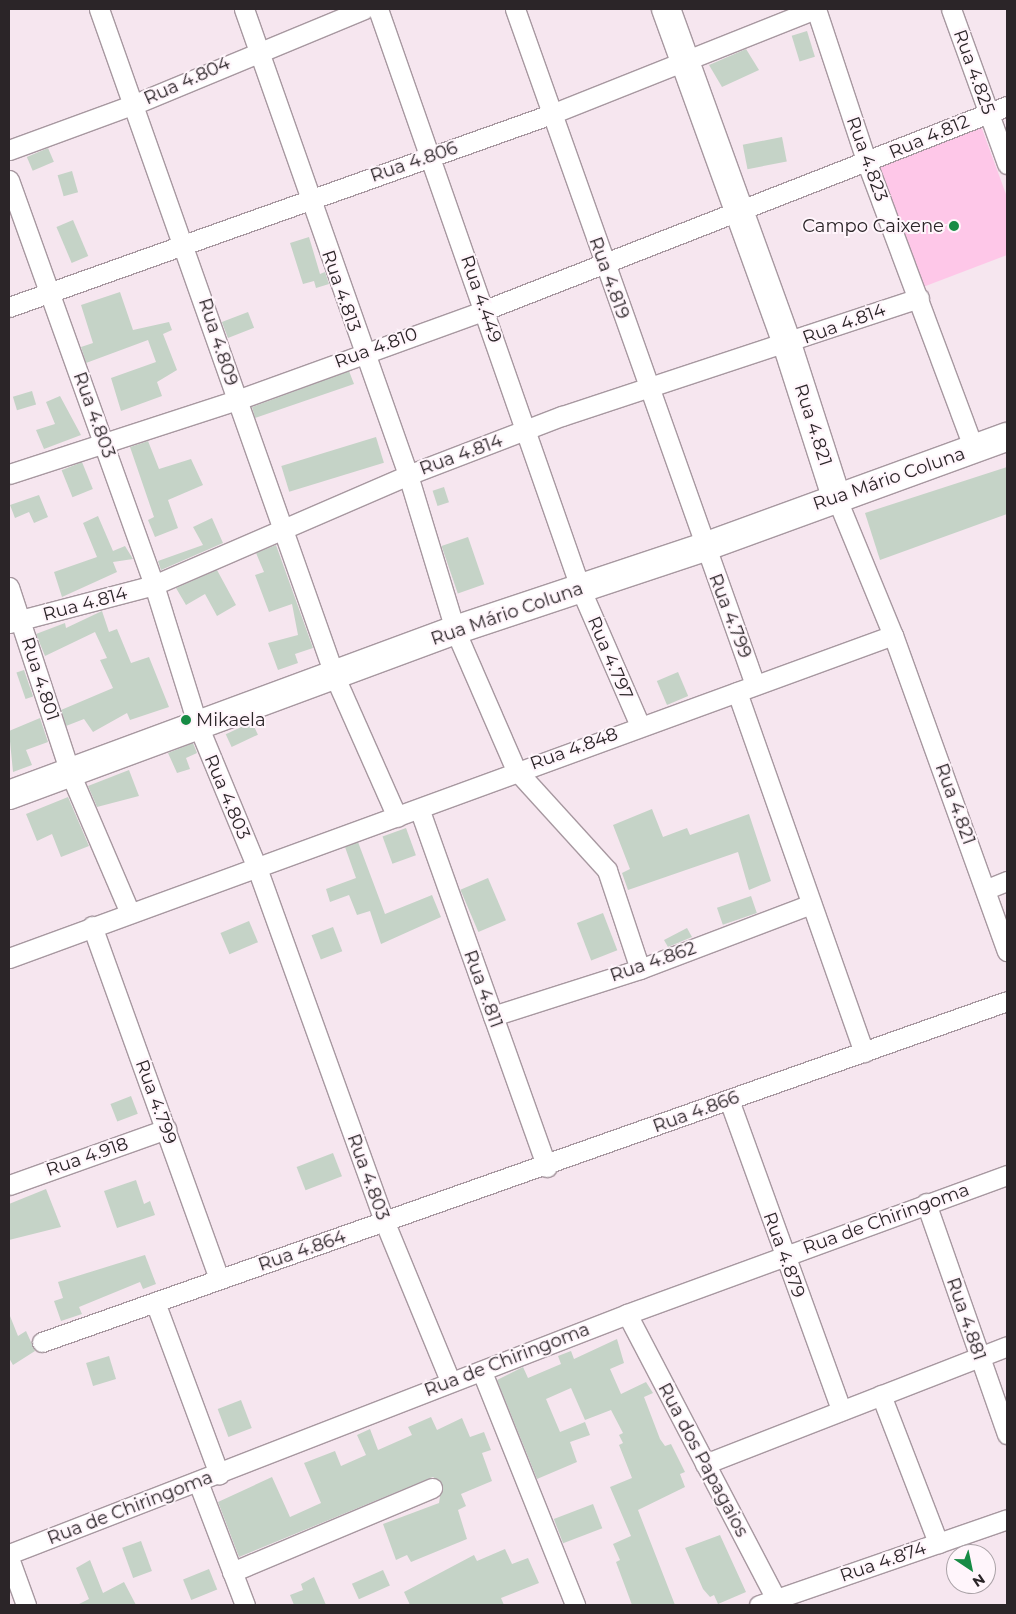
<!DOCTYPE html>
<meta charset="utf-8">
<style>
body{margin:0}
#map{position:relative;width:1016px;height:1614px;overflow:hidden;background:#f6e6ef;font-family:Montserrat,sans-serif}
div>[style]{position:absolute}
.green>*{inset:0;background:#fec7e8}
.building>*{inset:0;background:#c5d3c7;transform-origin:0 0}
.roads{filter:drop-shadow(1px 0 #a798a0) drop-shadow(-1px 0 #a798a0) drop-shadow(0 1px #a798a0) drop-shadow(0 -1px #a798a0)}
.street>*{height:19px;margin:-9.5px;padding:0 9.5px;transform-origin:9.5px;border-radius:9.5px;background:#fff}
.secondary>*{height:28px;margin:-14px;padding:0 14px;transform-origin:14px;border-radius:14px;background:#fff}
.dots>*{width:14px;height:14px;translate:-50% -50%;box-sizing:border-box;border:2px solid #fff5fb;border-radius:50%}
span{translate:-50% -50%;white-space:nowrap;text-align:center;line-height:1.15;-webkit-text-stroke:4px #fff5fb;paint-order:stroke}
.street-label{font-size:18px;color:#2b2528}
.poi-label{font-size:18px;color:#2b2528}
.right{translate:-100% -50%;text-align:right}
.left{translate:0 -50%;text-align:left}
.frame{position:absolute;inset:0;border:10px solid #2b2528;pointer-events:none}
.north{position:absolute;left:946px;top:1544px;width:50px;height:50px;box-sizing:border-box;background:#fff5fb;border:1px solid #aaa2a7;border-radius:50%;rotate:146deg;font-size:14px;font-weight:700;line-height:20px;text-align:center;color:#2b2528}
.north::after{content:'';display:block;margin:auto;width:18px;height:22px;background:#178b45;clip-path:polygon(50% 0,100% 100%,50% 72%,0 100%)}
</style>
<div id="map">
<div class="green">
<i style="clip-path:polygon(981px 126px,1007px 197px,1007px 255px,923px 287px,877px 164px)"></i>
</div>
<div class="building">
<i style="left:807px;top:31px;width:27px;height:16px;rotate:73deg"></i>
<i style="clip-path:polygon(746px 49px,759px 70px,722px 87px,709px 65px)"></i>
<i style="left:782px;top:137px;width:25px;height:40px;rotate:79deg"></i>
<i style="left:48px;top:148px;width:15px;height:23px;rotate:67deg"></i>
<i style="left:72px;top:171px;width:22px;height:15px;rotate:74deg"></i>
<i style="left:73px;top:220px;width:39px;height:18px;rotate:67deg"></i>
<i style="clip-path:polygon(309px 237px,320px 274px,325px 272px,329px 284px,316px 288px,314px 281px,303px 284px,290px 243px)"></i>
<i style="clip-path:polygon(120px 292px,133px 330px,169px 322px,172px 330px,163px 334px,177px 370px,157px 382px,162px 396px,121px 411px,111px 378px,156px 362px,148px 340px,86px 363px,81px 347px,93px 343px,81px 305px)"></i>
<i style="left:248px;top:312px;width:17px;height:28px;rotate:69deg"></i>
<i style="clip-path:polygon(349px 371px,354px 384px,255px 418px,252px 407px)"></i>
<i style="left:32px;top:391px;width:14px;height:20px;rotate:73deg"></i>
<i style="clip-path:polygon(60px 396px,81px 435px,44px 449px,36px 430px,55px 424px,46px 402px)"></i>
<i style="left:376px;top:437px;width:27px;height:99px;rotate:73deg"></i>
<i style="clip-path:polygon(148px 441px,159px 469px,191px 459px,203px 485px,168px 500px,178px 528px,155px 537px,148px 520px,154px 517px,130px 447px)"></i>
<i style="left:82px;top:462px;width:29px;height:22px;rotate:68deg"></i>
<i style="clip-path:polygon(1007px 467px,1007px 514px,880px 560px,865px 513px)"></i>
<i style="left:444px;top:487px;width:16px;height:12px;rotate:72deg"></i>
<i style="clip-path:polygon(39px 495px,48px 517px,34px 523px,29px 512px,15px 518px,10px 505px)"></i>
<i style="clip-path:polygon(98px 516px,113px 551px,125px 546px,133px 559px,113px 562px,117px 572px,62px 597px,54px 572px,97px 557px,83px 523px)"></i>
<i style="clip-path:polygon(212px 518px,223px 543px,161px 570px,158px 561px,203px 545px,193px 527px)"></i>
<i style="left:468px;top:537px;width:50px;height:28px;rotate:71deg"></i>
<i style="clip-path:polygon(276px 545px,313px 648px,295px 654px,298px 663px,278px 670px,268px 643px,298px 635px,292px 604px,269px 612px,255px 575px,264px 572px,256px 553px)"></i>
<i style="clip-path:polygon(217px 570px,236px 605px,217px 616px,205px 594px,186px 605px,176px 588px)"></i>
<i style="clip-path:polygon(102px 611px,109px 632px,117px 629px,131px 663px,149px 657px,169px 707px,130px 720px,127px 713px,93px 732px,84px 719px,66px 726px,61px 710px,113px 688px,100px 660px,107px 658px,95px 632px,45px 656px,36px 634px,65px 623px,66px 628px)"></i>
<i style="left:24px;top:670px;width:28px;height:8px;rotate:71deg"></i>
<i style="left:678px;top:672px;width:26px;height:23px;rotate:67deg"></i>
<i style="clip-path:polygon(40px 718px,48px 742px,26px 750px,32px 765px,13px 772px,9px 731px)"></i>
<i style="left:252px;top:722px;width:14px;height:29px;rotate:65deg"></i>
<i style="clip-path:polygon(193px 743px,197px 753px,186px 758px,190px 769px,177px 773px,168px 753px)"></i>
<i style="clip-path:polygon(129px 770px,139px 796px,97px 807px,88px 786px)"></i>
<i style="clip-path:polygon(68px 797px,89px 846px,61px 857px,52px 834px,37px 841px,26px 814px)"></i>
<i style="clip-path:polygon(652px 809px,663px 837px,687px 828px,690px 835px,749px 814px,771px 881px,749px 890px,738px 852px,628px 890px,622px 873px,630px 869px,613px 825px)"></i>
<i style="left:406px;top:828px;width:29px;height:25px;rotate:70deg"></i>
<i style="clip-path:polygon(358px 842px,385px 914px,432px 895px,441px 917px,381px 944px,370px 911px,357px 915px,349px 895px,330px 902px,326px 889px,356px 878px,345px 847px)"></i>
<i style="left:488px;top:878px;width:46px;height:30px;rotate:67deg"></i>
<i style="left:751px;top:896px;width:18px;height:36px;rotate:71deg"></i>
<i style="left:603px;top:913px;width:40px;height:28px;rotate:69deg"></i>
<i style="left:249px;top:921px;width:23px;height:31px;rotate:67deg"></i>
<i style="left:333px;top:927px;width:26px;height:23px;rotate:69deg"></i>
<i style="clip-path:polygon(687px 928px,692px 937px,668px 947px,664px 940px)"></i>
<i style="left:131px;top:1096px;width:19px;height:22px;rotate:69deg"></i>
<i style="left:333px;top:1153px;width:25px;height:39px;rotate:69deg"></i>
<i style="clip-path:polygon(136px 1180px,144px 1204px,150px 1201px,155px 1215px,117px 1228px,104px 1191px)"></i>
<i style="clip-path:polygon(46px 1189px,61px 1227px,9px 1240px,9px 1204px)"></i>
<i style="clip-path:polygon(145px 1255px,156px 1284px,143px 1289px,140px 1282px,79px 1307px,82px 1314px,61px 1321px,54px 1301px,63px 1298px,58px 1282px)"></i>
<i style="clip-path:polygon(10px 1316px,18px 1336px,26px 1331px,35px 1351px,13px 1365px,9px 1358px)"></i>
<i style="clip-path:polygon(617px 1339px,624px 1363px,610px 1369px,621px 1394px,646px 1382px,653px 1393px,644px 1397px,660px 1439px,665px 1446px,671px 1444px,685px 1472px,680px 1474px,685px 1487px,638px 1510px,675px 1605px,632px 1605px,616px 1562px,620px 1560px,613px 1544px,631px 1536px,610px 1487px,632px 1478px,619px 1445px,623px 1443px,619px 1435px,623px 1433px,611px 1410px,585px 1420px,571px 1388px,546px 1399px,560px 1432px,585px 1422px,590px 1435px,570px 1442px,577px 1462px,537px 1479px,497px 1380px,523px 1367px,528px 1378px,561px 1364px,558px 1356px,571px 1351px,574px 1359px)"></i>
<i style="left:109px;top:1356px;width:24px;height:24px;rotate:73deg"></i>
<i style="left:241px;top:1400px;width:30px;height:25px;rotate:69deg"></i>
<i style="clip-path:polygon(431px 1417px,437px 1430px,462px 1418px,470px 1437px,484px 1432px,491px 1450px,482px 1453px,492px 1481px,461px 1494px,466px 1506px,458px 1510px,467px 1539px,411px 1562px,407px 1555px,396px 1560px,383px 1524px,439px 1503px,442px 1484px,433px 1477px,239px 1557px,218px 1502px,272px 1477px,290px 1517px,321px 1503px,304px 1463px,335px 1451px,341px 1466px,366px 1455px,357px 1435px,370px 1429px,378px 1450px,412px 1435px,408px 1427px)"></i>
<i style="left:593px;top:1504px;width:26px;height:42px;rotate:69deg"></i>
<i style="clip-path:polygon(720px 1535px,746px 1592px,718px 1604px,714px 1595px,710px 1597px,703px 1589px,685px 1548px)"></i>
<i style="left:141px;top:1541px;width:32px;height:20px;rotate:70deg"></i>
<i style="clip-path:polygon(505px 1549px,512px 1564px,528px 1558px,539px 1583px,501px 1598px,504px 1605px,410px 1605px,404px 1592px,474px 1555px,477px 1561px)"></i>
<i style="clip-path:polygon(90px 1560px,103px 1593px,124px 1582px,136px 1605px,77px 1605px,89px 1599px,76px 1568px)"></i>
<i style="left:209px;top:1569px;width:22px;height:28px;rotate:68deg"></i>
<i style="left:383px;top:1570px;width:17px;height:34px;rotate:66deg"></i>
<i style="clip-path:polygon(314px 1577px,326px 1605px,294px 1605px,290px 1595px,303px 1590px,301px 1584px)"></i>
</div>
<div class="roads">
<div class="street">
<i style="left:99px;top:9px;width:708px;rotate:70.54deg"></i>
<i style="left:335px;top:677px;width:153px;rotate:66.1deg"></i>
<i style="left:244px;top:9px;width:494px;rotate:70.6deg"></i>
<i style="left:408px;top:475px;width:162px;rotate:73.1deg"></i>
<i style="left:455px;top:630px;width:153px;rotate:66.5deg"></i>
<i style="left:516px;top:770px;width:135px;rotate:47.7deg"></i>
<i style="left:607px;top:870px;width:104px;rotate:71.6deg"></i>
<i style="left:378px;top:9px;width:615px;rotate:70.74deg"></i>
<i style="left:581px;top:590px;width:148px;rotate:66.5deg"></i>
<i style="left:515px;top:9px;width:717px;rotate:70.45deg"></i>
<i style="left:816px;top:9px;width:162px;rotate:71.7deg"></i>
<i style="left:867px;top:163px;width:305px;rotate:69.5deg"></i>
<i style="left:951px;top:9px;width:165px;rotate:70.1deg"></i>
<i style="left:9px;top:150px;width:134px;rotate:-20.1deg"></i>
<i style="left:135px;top:104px;width:248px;rotate:-22.5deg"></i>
<i style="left:9px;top:180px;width:430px;rotate:70.3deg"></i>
<i style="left:154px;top:585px;width:145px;rotate:72.7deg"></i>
<i style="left:197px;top:723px;width:157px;rotate:67.5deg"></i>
<i style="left:257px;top:868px;width:377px;rotate:70.2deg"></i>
<i style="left:385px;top:1223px;width:171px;rotate:67.6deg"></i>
<i style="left:9px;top:307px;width:578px;rotate:-19.59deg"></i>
<i style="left:554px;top:113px;width:282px;rotate:-21.7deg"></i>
<i style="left:9px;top:474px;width:240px;rotate:-18deg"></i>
<i style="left:237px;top:400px;width:264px;rotate:-19.9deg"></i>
<i style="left:485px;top:310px;width:560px;rotate:-21.35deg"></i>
<i style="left:836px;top:497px;width:149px;rotate:67.6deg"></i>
<i style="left:893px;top:635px;width:336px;rotate:70.2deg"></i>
<i style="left:9px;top:587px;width:196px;rotate:71.8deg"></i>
<i style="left:70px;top:773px;width:152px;rotate:66.8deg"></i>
<i style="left:9px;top:623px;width:150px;rotate:-14.7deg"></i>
<i style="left:154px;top:585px;width:277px;rotate:-23.4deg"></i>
<i style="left:408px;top:475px;width:165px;rotate:-21deg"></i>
<i style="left:562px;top:416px;width:376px;rotate:-18.3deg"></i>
<i style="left:737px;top:692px;width:382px;rotate:70.6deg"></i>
<i style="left:420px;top:811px;width:378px;rotate:70.4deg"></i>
<i style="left:987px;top:889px;width:22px;rotate:-22deg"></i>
<i style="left:92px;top:926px;width:375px;rotate:70.2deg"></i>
<i style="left:9px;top:958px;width:941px;rotate:-20.07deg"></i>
<i style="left:493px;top:1016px;width:154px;rotate:-17.7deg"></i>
<i style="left:640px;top:969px;width:183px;rotate:-20.8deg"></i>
<i style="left:729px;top:1100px;width:330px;rotate:70.1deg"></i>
<i style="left:9px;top:1185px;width:167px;rotate:-19.6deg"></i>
<i style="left:926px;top:1203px;width:245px;rotate:70.7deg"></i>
<i style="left:155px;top:1302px;width:184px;rotate:69.6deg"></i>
<i style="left:627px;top:1314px;width:328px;rotate:62.4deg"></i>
<i style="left:42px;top:1342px;width:1023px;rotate:-19.46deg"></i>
<i style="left:482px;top:1372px;width:251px;rotate:68.2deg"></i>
<i style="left:881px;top:1395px;width:159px;rotate:68.9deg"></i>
<i style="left:705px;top:1464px;width:324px;rotate:-21.3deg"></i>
<i style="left:198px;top:1482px;width:132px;rotate:69.1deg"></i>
<i style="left:9px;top:1554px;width:663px;rotate:-21.22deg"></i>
<i style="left:627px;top:1314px;width:405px;rotate:-20.1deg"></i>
<i style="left:9px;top:1558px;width:50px;rotate:70.1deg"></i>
<i style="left:232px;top:1572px;width:217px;rotate:-22.8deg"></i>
<i style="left:759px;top:1605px;width:262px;rotate:-19.1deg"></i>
</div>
<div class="secondary">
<i style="left:666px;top:9px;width:356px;rotate:70.1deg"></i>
<i style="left:787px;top:344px;width:161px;rotate:72.2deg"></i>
<i style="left:9px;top:795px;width:476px;rotate:-20.3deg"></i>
<i style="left:455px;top:630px;width:262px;rotate:-18.4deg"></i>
<i style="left:704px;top:547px;width:322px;rotate:-20deg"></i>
</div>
</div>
<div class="dots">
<i style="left:954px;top:226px;background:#178b45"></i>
<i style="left:186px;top:720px;background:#178b45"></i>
</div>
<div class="street-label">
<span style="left:974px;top:72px;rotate:70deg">Rua 4.825</span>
<span style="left:187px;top:81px;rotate:-24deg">Rua 4.804</span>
<span style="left:929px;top:137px;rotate:-23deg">Rua 4.812</span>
<span style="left:867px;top:159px;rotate:70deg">Rua 4.823</span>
<span style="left:414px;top:162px;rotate:-19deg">Rua 4.806</span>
<span style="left:609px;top:278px;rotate:70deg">Rua 4.819</span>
<span style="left:341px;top:291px;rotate:71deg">Rua 4.813</span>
<span style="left:481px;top:299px;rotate:71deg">Rua 4.449</span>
<span style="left:844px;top:324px;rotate:-20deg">Rua 4.814</span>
<span style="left:218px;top:342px;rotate:72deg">Rua 4.809</span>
<span style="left:376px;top:348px;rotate:-20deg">Rua 4.810</span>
<span style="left:94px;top:415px;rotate:70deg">Rua 4.803</span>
<span style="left:813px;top:425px;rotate:72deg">Rua 4.821</span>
<span style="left:461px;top:455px;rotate:-20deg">Rua 4.814</span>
<span style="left:889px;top:479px;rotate:-19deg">Rua Mário Coluna</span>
<span style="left:85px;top:604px;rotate:-15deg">Rua 4.814</span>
<span style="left:507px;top:614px;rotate:-19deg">Rua Mário Coluna</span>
<span style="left:730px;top:616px;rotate:69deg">Rua 4.799</span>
<span style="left:610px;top:658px;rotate:67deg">Rua 4.797</span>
<span style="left:40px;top:679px;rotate:72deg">Rua 4.801</span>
<span style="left:574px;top:749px;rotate:-20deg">Rua 4.848</span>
<span style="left:227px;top:797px;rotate:67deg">Rua 4.803</span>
<span style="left:955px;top:804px;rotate:70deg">Rua 4.821</span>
<span style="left:653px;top:962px;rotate:-19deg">Rua 4.862</span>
<span style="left:483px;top:989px;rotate:70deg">Rua 4.811</span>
<span style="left:156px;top:1102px;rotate:70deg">Rua 4.799</span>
<span style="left:696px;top:1112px;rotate:-20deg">Rua 4.866</span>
<span style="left:87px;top:1157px;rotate:-19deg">Rua 4.918</span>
<span style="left:368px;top:1177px;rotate:70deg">Rua 4.803</span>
<span style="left:886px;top:1219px;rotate:-20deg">Rua de Chiringoma</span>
<span style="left:302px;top:1251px;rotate:-19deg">Rua 4.864</span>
<span style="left:784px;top:1255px;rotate:70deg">Rua 4.879</span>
<span style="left:966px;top:1319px;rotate:71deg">Rua 4.881</span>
<span style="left:507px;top:1360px;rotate:-21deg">Rua de Chiringoma</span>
<span style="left:703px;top:1460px;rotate:62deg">Rua dos Papagaios</span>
<span style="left:130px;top:1508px;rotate:-21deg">Rua de Chiringoma</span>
<span style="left:883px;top:1562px;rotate:-19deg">Rua 4.874</span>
</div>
<div class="poi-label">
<span class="right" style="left:944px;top:226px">Campo Caixene</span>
<span class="left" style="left:196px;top:720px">Mikaela</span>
</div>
<div class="frame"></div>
<div class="north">N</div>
</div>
